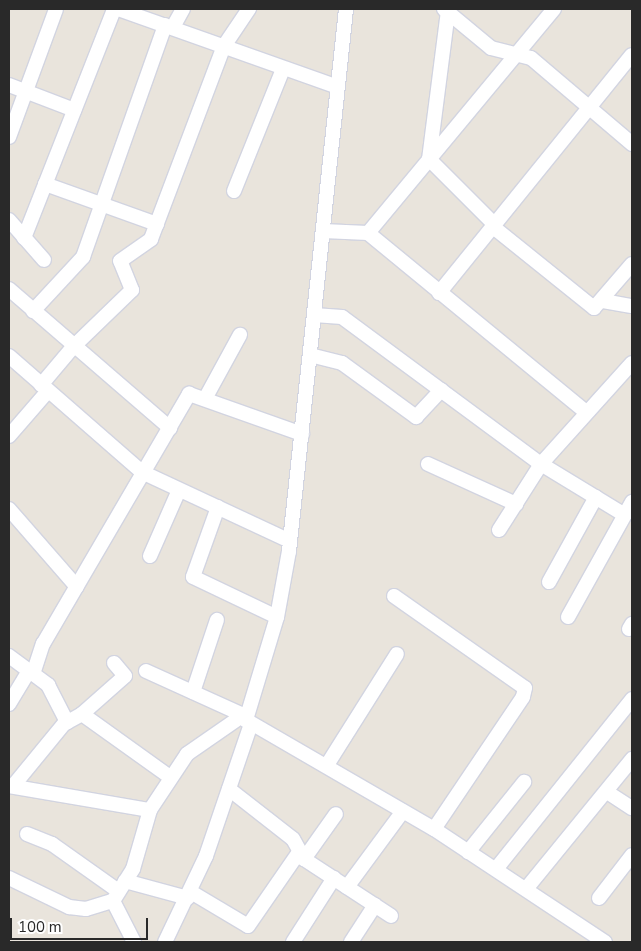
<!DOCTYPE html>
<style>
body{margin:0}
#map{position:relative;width:641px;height:951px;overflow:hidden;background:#e9e4dc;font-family:"Nunito Sans",sans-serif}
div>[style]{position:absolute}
.roads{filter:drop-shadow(1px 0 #d2d4e0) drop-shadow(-1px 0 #d2d4e0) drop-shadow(0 1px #d2d4e0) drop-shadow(0 -1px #d2d4e0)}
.minor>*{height:14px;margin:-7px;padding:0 7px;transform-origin:7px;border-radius:7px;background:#fff}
span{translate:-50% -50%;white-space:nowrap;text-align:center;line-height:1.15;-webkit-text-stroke:5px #fff;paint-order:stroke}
.frame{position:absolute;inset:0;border:10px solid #292929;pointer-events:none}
.scale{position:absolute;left:10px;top:918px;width:138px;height:22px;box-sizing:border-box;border:2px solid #292929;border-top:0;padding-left:6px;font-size:15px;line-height:18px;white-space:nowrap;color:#292929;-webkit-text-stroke:4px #fff;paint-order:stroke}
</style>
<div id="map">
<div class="roads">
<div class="minor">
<i style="left:118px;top:9px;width:233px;rotate:19.5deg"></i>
<i style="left:346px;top:9px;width:545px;rotate:96deg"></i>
<i style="left:289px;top:551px;width:67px;rotate:100.3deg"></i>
<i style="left:277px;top:617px;width:108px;rotate:106.8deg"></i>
<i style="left:246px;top:720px;width:217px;rotate:30.1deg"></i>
<i style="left:434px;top:829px;width:205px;rotate:33.5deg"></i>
<i style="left:444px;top:9px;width:61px;rotate:39.7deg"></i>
<i style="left:491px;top:48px;width:41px;rotate:14deg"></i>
<i style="left:531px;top:58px;width:133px;rotate:40.4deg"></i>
<i style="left:554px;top:9px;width:291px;rotate:129.7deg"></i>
<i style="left:368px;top:233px;width:282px;rotate:39.4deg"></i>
<i style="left:448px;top:11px;width:149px;rotate:97.3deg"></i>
<i style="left:429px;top:159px;width:92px;rotate:45deg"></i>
<i style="left:173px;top:27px;width:21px;rotate:-61deg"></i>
<i style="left:9px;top:85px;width:70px;rotate:21deg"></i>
<i style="left:9px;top:137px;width:136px;rotate:-69.8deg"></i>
<i style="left:45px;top:184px;width:119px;rotate:19.7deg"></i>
<i style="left:234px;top:191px;width:131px;rotate:-68.1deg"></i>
<i style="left:9px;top:220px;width:53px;rotate:48.8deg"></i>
<i style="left:492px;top:226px;width:131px;rotate:38.8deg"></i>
<i style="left:594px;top:308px;width:58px;rotate:-49.2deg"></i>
<i style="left:323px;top:231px;width:45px;rotate:2.5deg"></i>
<i style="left:24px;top:238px;width:246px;rotate:-68.5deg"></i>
<i style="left:9px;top:289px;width:213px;rotate:40.8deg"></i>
<i style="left:439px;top:293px;width:306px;rotate:-51deg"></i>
<i style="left:603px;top:301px;width:29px;rotate:10deg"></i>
<i style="left:33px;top:311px;width:74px;rotate:-47.2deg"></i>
<i style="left:83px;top:257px;width:246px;rotate:-70.5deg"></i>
<i style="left:314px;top:315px;width:28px;rotate:4deg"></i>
<i style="left:342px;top:317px;width:247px;rotate:36.5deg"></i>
<i style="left:541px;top:464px;width:98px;rotate:31.3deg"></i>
<i style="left:310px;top:355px;width:33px;rotate:14deg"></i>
<i style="left:342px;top:363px;width:92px;rotate:36.1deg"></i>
<i style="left:416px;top:417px;width:37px;rotate:-47deg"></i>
<i style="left:9px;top:356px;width:176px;rotate:41.1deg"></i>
<i style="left:142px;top:472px;width:163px;rotate:25deg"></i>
<i style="left:41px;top:385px;width:50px;rotate:-49.9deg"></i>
<i style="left:73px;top:347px;width:82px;rotate:-44deg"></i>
<i style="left:132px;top:290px;width:31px;rotate:-112deg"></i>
<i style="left:120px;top:261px;width:38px;rotate:-35deg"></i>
<i style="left:151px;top:239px;width:206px;rotate:-69.3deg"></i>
<i style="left:224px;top:46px;width:45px;rotate:-56deg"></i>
<i style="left:206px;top:397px;width:71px;rotate:-61.3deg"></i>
<i style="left:9px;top:436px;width:60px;rotate:-49.1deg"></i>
<i style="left:428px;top:464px;width:97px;rotate:24.4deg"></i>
<i style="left:218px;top:507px;width:74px;rotate:109.7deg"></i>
<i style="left:193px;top:577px;width:93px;rotate:25.5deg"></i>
<i style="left:9px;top:509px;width:103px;rotate:48.9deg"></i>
<i style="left:499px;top:530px;width:78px;rotate:-57.5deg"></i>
<i style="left:541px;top:464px;width:136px;rotate:-48deg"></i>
<i style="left:150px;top:556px;width:72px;rotate:-66.3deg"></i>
<i style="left:549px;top:582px;width:97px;rotate:-61.1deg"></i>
<i style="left:394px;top:596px;width:160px;rotate:35.1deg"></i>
<i style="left:525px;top:688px;width:9px;rotate:103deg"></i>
<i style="left:523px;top:697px;width:159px;rotate:124deg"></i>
<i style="left:568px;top:617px;width:132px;rotate:-60.9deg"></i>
<i style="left:629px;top:629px;width:6px;rotate:-59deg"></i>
<i style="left:9px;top:656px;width:49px;rotate:36.6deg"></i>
<i style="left:48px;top:685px;width:42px;rotate:62.8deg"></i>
<i style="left:146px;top:671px;width:107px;rotate:24.4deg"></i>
<i style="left:33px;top:674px;width:32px;rotate:-72deg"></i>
<i style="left:43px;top:644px;width:290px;rotate:-59.7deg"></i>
<i style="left:189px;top:394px;width:120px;rotate:19.5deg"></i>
<i style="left:193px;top:692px;width:76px;rotate:-71.6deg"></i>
<i style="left:9px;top:704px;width:37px;rotate:-59deg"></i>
<i style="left:82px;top:714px;width:57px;rotate:-41.5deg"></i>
<i style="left:125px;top:676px;width:17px;rotate:-130deg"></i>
<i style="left:327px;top:765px;width:131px;rotate:-57.8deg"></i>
<i style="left:9px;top:786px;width:143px;rotate:9.7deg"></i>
<i style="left:13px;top:786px;width:80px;rotate:-50.6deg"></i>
<i style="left:64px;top:724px;width:21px;rotate:-29deg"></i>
<i style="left:82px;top:714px;width:108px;rotate:35.6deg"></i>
<i style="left:229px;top:789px;width:81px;rotate:38deg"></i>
<i style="left:293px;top:839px;width:23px;rotate:61deg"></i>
<i style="left:304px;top:859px;width:104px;rotate:33.2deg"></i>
<i style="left:607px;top:792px;width:30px;rotate:33deg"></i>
<i style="left:27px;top:834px;width:27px;rotate:22deg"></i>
<i style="left:52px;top:844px;width:80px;rotate:35.3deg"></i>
<i style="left:468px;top:852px;width:90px;rotate:-51.3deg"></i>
<i style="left:304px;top:859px;width:55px;rotate:-54.6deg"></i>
<i style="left:496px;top:869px;width:218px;rotate:-51.3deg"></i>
<i style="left:9px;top:878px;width:67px;rotate:25.8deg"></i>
<i style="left:69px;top:907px;width:17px;rotate:7deg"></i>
<i style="left:86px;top:909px;width:28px;rotate:-17deg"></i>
<i style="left:125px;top:881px;width:65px;rotate:15.1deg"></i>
<i style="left:347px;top:887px;width:94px;rotate:-53.6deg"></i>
<i style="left:526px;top:889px;width:168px;rotate:-50.8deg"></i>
<i style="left:191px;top:892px;width:66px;rotate:30.8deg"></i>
<i style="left:248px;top:926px;width:90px;rotate:-55.4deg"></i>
<i style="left:599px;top:898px;width:54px;rotate:-52.5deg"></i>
<i style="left:134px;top:942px;width:46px;rotate:-117.1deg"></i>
<i style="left:113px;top:901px;width:38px;rotate:-58deg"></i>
<i style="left:133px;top:869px;width:61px;rotate:-73.9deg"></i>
<i style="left:150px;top:810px;width:67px;rotate:-56.5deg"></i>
<i style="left:187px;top:754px;width:72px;rotate:-34.8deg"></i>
<i style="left:165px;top:942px;width:95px;rotate:-64.5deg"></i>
<i style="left:206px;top:856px;width:139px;rotate:-71.2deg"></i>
<i style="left:293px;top:942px;width:76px;rotate:-57.4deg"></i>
<i style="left:351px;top:942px;width:44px;rotate:-57deg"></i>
</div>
</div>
<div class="frame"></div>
<div class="scale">100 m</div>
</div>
